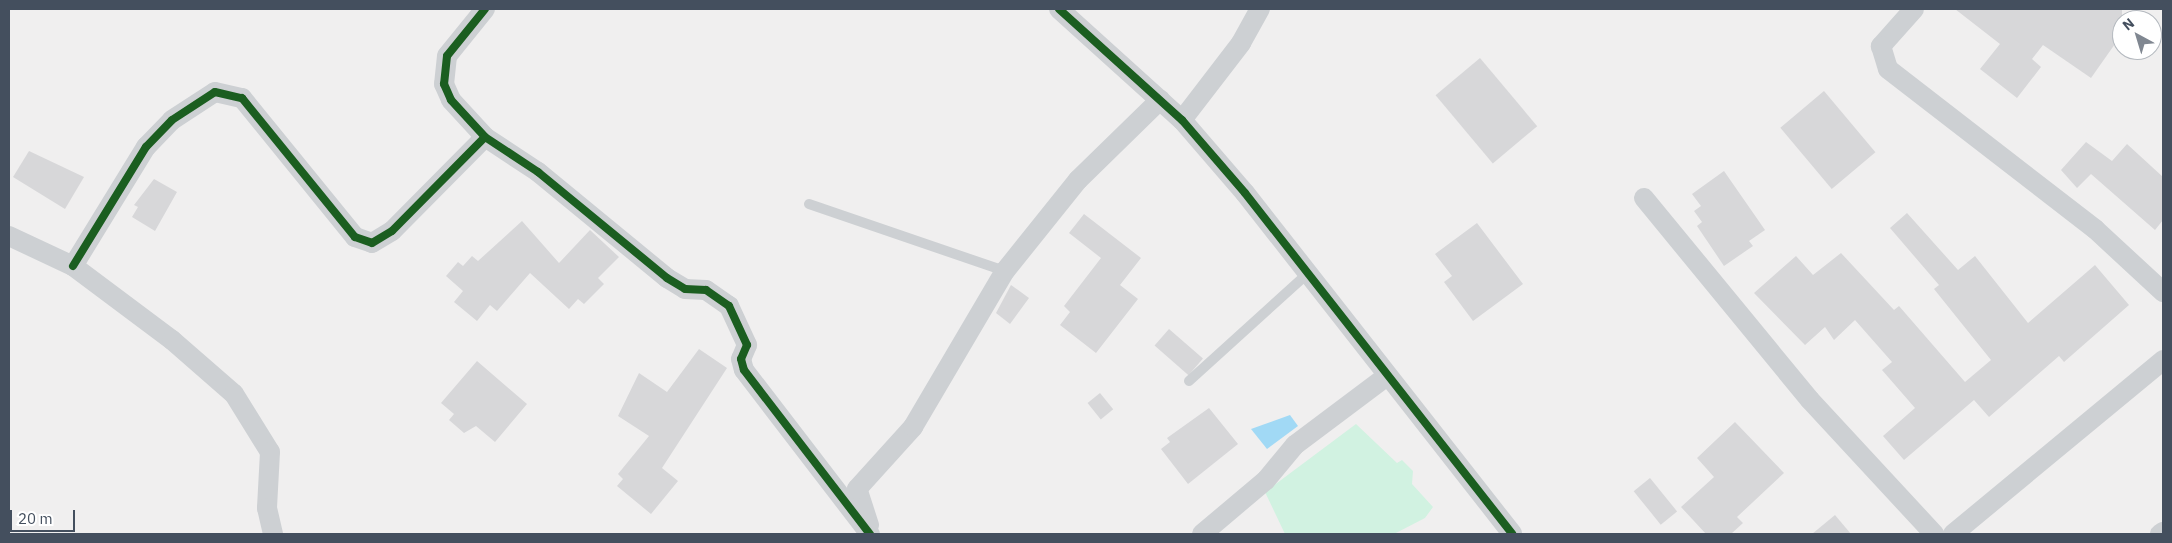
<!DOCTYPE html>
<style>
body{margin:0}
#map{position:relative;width:2172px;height:543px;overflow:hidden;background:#f0efef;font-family:"IBM Plex Sans",sans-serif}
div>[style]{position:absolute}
.green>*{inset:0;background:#d1f2e1}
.water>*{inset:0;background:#a1d9f5}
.building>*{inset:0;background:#d7d7d9;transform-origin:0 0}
.service>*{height:10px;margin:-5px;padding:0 5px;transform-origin:5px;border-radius:5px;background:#cdd0d3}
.minor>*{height:20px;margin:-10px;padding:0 10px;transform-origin:10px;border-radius:10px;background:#cdd0d3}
.cycleway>*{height:8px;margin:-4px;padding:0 4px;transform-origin:4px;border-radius:4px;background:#1b5e20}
span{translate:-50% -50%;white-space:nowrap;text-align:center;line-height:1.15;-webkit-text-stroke:5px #fff;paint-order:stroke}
.frame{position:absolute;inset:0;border:10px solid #444f5e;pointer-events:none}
.north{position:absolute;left:2112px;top:10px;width:50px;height:50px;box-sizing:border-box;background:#fff;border:1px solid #b4b9bf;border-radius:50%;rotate:321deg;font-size:14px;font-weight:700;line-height:20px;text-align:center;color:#444f5e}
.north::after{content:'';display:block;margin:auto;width:18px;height:22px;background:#808791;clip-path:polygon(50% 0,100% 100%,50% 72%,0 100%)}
.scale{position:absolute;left:10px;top:510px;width:65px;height:22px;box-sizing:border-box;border:2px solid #444f5e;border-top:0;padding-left:6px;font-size:15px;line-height:18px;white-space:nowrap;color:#444f5e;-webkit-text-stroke:4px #fff;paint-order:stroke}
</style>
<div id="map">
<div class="green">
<i style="clip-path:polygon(1356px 424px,1397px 463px,1402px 460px,1413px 471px,1412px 484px,1433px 507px,1425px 518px,1394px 534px,1285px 534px,1265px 492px)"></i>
</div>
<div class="water">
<i style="clip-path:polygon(1290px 415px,1298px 426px,1267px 449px,1251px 429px)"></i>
</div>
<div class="building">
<i style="clip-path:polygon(1955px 9px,2122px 9px,2122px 34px,2091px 78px,2043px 45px,2032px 59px,2041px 67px,2017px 98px,1980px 69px,2000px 44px)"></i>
<i style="left:1480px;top:58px;width:89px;height:58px;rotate:50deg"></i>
<i style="left:1824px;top:91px;width:80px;height:57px;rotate:50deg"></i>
<i style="clip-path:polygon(2086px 142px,2112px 161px,2127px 144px,2163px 177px,2163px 220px,2155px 230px,2091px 174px,2077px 188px,2061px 170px)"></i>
<i style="clip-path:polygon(29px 151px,84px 177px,65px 209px,13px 177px)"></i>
<i style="clip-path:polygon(1724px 171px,1765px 230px,1749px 241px,1753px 246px,1724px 266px,1697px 226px,1702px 222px,1694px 211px,1701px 206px,1692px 194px)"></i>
<i style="clip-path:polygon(154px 179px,177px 192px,155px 231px,132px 217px,138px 207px,134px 205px)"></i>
<i style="clip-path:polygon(1907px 213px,1958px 270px,1975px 256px,2028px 323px,2095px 265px,2129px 305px,2064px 362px,2059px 356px,1989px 417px,1974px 400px,1904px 460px,1883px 436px,1915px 408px,1882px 370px,1892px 362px,1855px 320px,1834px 340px,1825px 327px,1805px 345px,1754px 293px,1796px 256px,1813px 275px,1841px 253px,1894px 310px,1899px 306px,1965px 382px,1991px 360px,1934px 289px,1939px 285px,1890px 228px)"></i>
<i style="clip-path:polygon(1084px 214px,1141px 258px,1120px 285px,1138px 299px,1096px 353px,1060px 325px,1070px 312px,1064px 306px,1101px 258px,1069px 233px)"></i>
<i style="clip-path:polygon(522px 221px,559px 263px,590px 230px,619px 257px,598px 278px,604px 284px,584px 304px,578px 299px,569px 309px,530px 273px,497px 311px,490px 305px,477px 321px,454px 302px,463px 291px,446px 276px,458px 262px,463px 266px,472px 256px,478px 261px)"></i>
<i style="clip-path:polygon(1477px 223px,1523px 284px,1473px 321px,1444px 282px,1452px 276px,1435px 254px)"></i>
<i style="clip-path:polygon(1011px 285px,1029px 298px,1010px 324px,996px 313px)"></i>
<i style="left:1169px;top:329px;width:45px;height:22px;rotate:41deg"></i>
<i style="clip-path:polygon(699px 349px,727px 368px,662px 468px,678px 481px,651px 514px,617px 486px,623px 479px,618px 474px,649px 436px,618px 416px,639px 373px,667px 392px)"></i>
<i style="clip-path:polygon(477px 361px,527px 404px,495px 442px,476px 426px,464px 433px,449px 420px,454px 414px,441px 403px)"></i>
<i style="left:1100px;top:393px;width:21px;height:16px;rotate:51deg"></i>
<i style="clip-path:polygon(1209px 408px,1238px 444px,1188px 484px,1161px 449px,1170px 442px,1167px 438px)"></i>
<i style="clip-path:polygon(1735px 422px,1784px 473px,1737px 517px,1743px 523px,1731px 534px,1706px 534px,1681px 507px,1714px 477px,1697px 458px)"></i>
<i style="left:1650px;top:478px;width:43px;height:21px;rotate:51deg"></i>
<i style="clip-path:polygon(1835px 515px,1851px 534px,1812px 534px)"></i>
</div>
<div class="service">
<i style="left:809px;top:204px;width:207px;rotate:18.9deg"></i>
<i style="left:1189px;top:381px;width:162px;rotate:-42.2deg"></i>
</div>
<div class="minor">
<i style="left:485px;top:9px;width:60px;rotate:129deg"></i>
<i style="left:447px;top:56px;width:28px;rotate:96deg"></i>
<i style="left:444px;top:84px;width:17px;rotate:66deg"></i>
<i style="left:451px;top:100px;width:50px;rotate:47.4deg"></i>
<i style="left:485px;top:137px;width:64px;rotate:33.4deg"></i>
<i style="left:538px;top:172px;width:167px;rotate:39.4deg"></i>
<i style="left:667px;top:278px;width:21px;rotate:31deg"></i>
<i style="left:685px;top:289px;width:21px;rotate:3deg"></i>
<i style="left:706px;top:290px;width:28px;rotate:35deg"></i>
<i style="left:729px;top:306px;width:43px;rotate:65.2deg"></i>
<i style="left:747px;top:345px;width:15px;rotate:113deg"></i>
<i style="left:741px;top:359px;width:11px;rotate:75deg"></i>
<i style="left:744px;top:370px;width:207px;rotate:52.5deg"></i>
<i style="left:1059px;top:9px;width:166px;rotate:42.1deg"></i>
<i style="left:1182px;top:120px;width:96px;rotate:49.2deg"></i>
<i style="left:1245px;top:193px;width:433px;rotate:51.9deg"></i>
<i style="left:1914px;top:9px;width:50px;rotate:131.7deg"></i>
<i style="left:1881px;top:46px;width:24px;rotate:73deg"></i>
<i style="left:1888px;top:69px;width:262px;rotate:37.7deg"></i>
<i style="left:2095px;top:229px;width:93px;rotate:42.8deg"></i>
<i style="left:1182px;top:120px;width:97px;rotate:-52.5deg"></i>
<i style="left:1241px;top:43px;width:39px;rotate:-61deg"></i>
<i style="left:1644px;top:198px;width:261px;rotate:50.6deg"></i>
<i style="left:1810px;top:400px;width:183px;rotate:47.2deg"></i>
<i style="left:9px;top:236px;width:71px;rotate:25.1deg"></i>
<i style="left:73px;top:266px;width:124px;rotate:36.8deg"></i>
<i style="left:172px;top:340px;width:82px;rotate:41.1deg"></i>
<i style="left:234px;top:394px;width:68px;rotate:58.2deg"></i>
<i style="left:270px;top:452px;width:56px;rotate:93.1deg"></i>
<i style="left:267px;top:508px;width:27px;rotate:77deg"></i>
<i style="left:73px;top:266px;width:140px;rotate:-58.5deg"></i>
<i style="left:146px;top:147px;width:37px;rotate:-46deg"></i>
<i style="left:172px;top:120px;width:51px;rotate:-33.1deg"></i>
<i style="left:215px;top:92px;width:28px;rotate:13deg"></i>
<i style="left:242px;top:98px;width:179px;rotate:50.9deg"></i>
<i style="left:355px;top:237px;width:18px;rotate:19deg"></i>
<i style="left:372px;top:243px;width:23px;rotate:-31deg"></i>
<i style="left:392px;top:231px;width:132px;rotate:-45.3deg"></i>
<i style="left:869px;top:525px;width:38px;rotate:-108deg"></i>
<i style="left:857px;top:489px;width:84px;rotate:-47.9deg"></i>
<i style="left:913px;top:427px;width:181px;rotate:-59.5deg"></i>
<i style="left:1005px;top:271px;width:117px;rotate:-51.3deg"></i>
<i style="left:1078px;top:180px;width:115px;rotate:-44.3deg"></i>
<i style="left:1202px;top:534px;width:84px;rotate:-40.2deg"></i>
<i style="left:1266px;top:480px;width:45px;rotate:-50.4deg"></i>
<i style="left:1295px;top:445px;width:115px;rotate:-36.9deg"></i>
<i style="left:1953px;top:534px;width:273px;rotate:-39.6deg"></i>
<i style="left:2160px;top:534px;width:4px;rotate:-34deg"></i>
</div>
<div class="cycleway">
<i style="left:485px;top:9px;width:60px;rotate:129deg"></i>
<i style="left:447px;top:56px;width:28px;rotate:96deg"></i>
<i style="left:444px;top:84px;width:17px;rotate:66deg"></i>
<i style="left:451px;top:100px;width:50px;rotate:47.4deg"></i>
<i style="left:485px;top:137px;width:64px;rotate:33.4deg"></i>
<i style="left:538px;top:172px;width:167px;rotate:39.4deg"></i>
<i style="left:667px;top:278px;width:21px;rotate:31deg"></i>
<i style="left:685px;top:289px;width:21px;rotate:3deg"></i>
<i style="left:706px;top:290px;width:28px;rotate:35deg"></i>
<i style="left:729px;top:306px;width:43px;rotate:65.2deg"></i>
<i style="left:747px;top:345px;width:15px;rotate:113deg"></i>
<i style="left:741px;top:359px;width:11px;rotate:75deg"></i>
<i style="left:744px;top:370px;width:207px;rotate:52.5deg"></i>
<i style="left:1059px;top:9px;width:166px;rotate:42.1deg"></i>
<i style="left:1182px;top:120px;width:96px;rotate:49.2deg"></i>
<i style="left:1245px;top:193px;width:433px;rotate:51.9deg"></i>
<i style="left:73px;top:266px;width:140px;rotate:-58.5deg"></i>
<i style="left:146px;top:147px;width:37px;rotate:-46deg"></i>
<i style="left:172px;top:120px;width:51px;rotate:-33.1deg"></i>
<i style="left:215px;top:92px;width:28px;rotate:13deg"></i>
<i style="left:242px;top:98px;width:179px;rotate:50.9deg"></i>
<i style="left:355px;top:237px;width:18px;rotate:19deg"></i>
<i style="left:372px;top:243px;width:23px;rotate:-31deg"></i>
<i style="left:392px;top:231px;width:132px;rotate:-45.3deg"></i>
</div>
<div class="frame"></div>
<div class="north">N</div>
<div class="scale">20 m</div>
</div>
